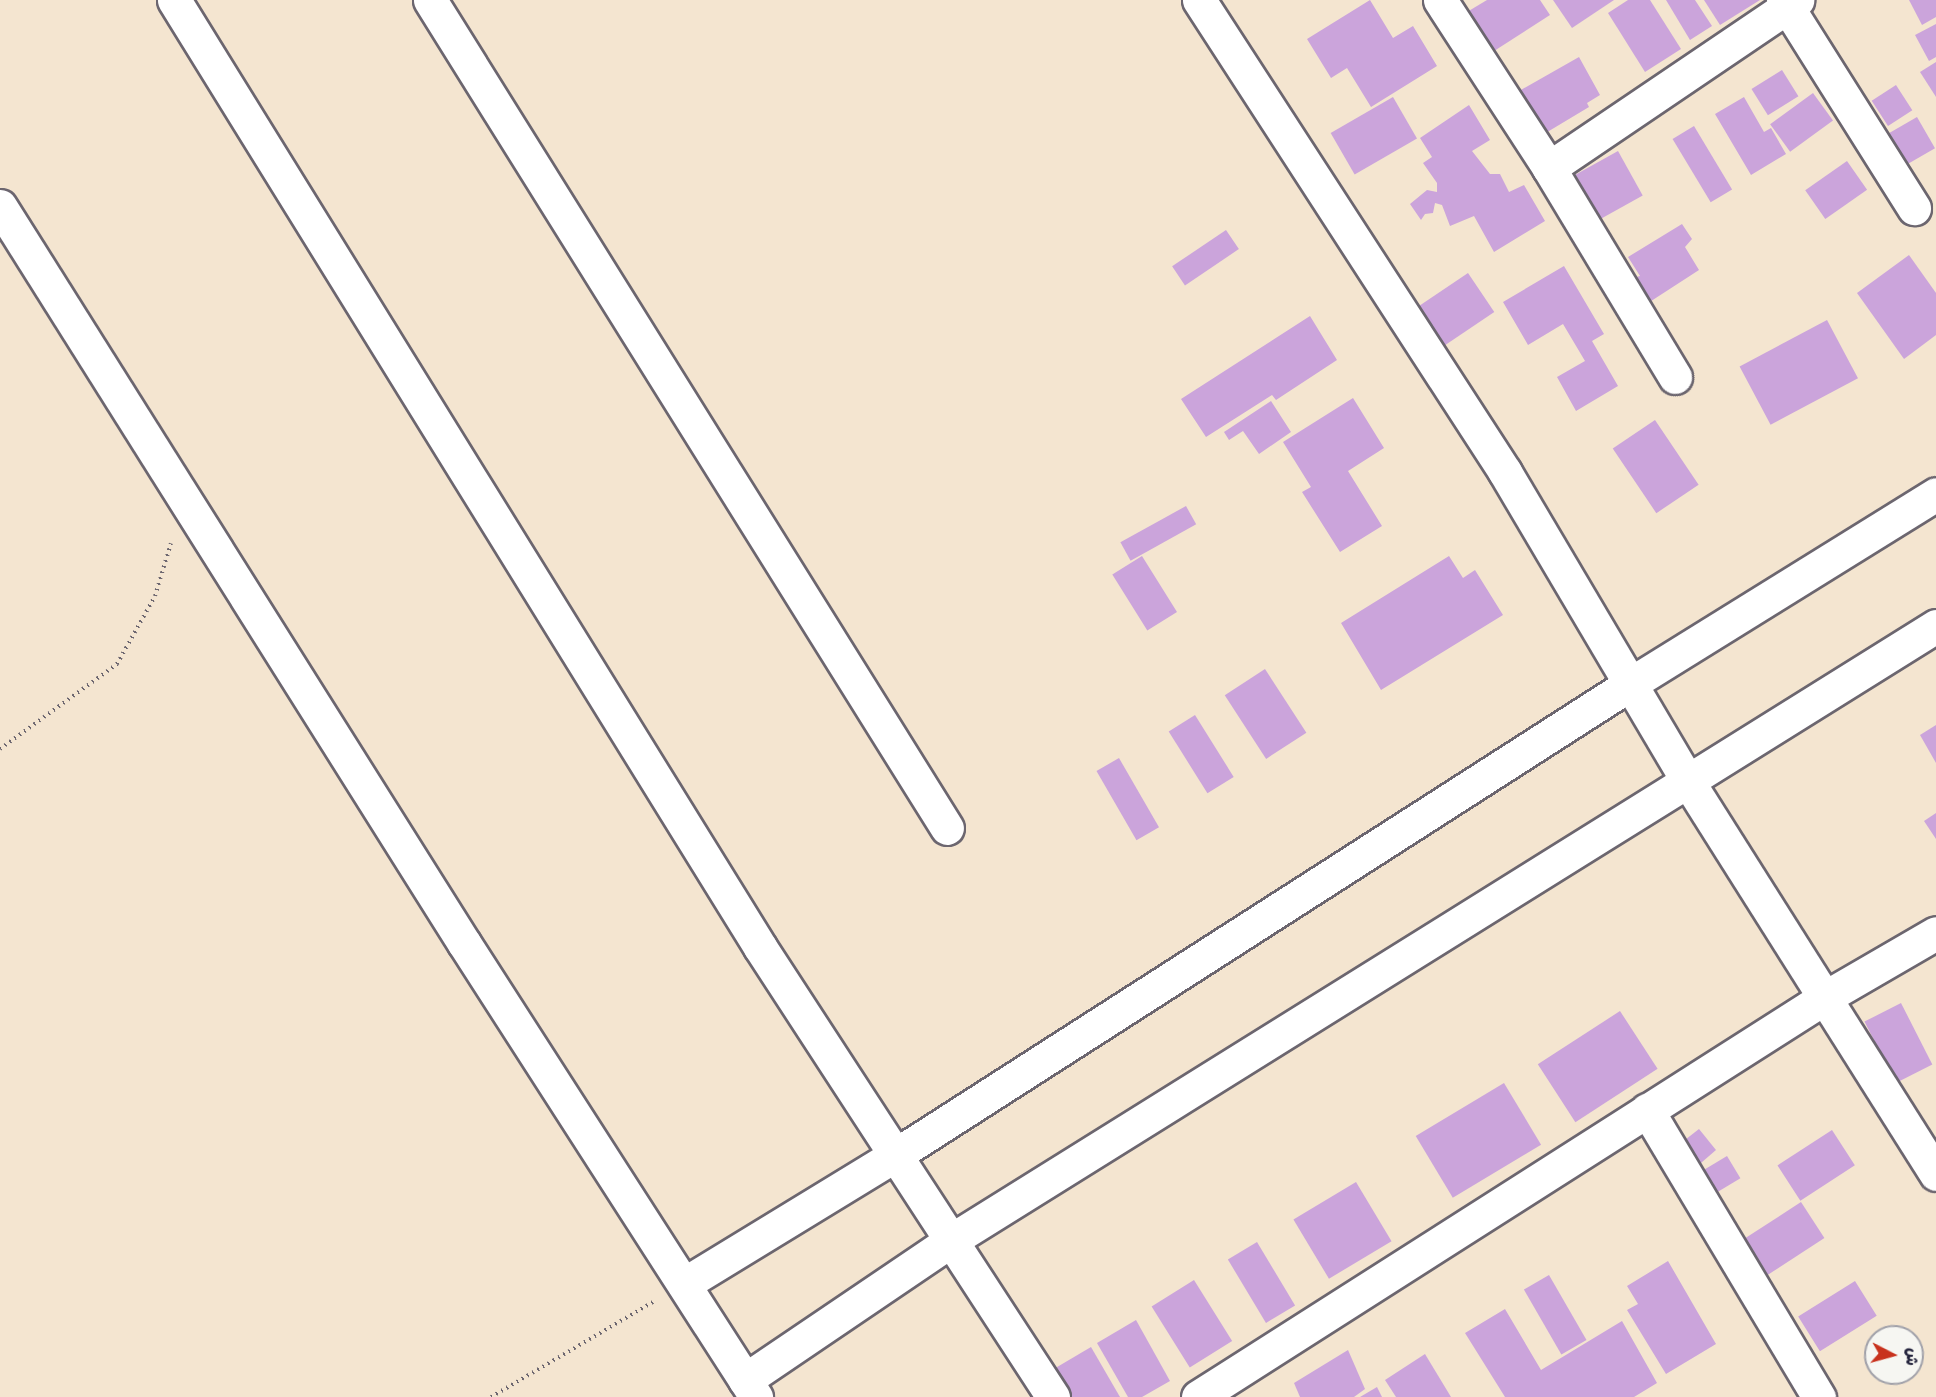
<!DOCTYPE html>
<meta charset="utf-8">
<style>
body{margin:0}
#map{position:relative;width:1936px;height:1397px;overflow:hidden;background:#f4e5d0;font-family:Dekko,"Playpen Sans Arabic",sans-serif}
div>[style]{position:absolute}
.building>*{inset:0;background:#cba4db;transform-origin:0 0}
.path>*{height:4px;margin-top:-2px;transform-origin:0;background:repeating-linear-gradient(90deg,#6c666f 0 1.5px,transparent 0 6px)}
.roads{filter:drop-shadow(2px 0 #6c666f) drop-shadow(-2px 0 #6c666f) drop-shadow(0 2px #6c666f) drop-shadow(0 -2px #6c666f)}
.minor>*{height:33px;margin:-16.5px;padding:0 16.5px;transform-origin:16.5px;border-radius:16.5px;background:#fff}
span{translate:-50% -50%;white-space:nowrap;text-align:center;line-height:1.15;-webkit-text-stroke:4.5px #f6f6f2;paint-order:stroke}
.north{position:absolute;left:1864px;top:1325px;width:60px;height:60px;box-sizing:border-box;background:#f6f6f2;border:2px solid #a1a1a9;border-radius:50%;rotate:96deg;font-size:16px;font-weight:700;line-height:24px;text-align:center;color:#22223b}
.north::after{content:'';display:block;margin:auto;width:21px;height:27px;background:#c8321e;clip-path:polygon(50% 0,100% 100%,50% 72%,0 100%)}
</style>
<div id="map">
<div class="building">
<i style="clip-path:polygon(1370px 0,1393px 38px,1413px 26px,1437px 66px,1371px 107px,1347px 68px,1331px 78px,1307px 39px)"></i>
<i style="clip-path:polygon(1487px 0,1540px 0,1550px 15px,1491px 53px,1467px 12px)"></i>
<i style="clip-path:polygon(1553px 0,1614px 0,1572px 28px)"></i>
<i style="clip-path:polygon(1628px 0,1650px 0,1681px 49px,1645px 72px,1608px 13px)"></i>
<i style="clip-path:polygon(1666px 0,1695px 0,1712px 26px,1690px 40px)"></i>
<i style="clip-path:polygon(1704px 0,1760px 0,1720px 25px)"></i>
<i style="clip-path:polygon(1909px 0,1936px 0,1936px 17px,1922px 25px)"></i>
<i style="clip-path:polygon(1936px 24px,1936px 57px,1929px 61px,1915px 35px)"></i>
<i style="clip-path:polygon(1579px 57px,1600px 95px,1587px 103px,1589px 107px,1544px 134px,1519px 91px)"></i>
<i style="clip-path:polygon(1936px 62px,1936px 97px,1920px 72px)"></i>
<i style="left:1782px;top:70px;width:31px;height:36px;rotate:58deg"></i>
<i style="left:1896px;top:85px;width:30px;height:29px;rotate:57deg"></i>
<i style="left:1813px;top:93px;width:34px;height:53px;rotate:54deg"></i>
<i style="left:1393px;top:97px;width:48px;height:72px;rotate:60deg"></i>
<i style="clip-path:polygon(1744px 97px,1764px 132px,1771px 128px,1786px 154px,1751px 175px,1715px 114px)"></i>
<i style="clip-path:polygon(1469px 105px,1490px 140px,1472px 151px,1490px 174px,1500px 174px,1509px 192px,1524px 185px,1545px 221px,1494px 252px,1474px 216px,1450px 226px,1442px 205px,1435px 203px,1433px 213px,1425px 214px,1421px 220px,1410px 204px,1427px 190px,1437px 192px,1437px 183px,1423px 163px,1432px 157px,1420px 138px)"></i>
<i style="left:1917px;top:117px;width:36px;height:35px;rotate:60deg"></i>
<i style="left:1694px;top:126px;width:74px;height:25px;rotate:59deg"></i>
<i style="left:1618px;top:151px;width:51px;height:57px;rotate:61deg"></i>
<i style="left:1847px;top:161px;width:35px;height:51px;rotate:55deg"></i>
<i style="clip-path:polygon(1682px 224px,1692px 239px,1685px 247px,1699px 270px,1645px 305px,1629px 279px,1640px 276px,1628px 257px)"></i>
<i style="left:1226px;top:230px;width:23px;height:65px;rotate:56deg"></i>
<i style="clip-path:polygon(1909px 255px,1936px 293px,1936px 335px,1904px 359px,1857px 293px)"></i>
<i style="clip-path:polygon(1564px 266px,1604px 334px,1592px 341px,1618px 386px,1576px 411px,1557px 377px,1585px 361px,1563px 324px,1528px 345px,1503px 302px)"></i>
<i style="left:1468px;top:273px;width:47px;height:64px;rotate:56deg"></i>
<i style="clip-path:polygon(1310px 316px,1337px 360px,1276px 400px,1272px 395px,1206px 437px,1181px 399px)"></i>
<i style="left:1827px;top:320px;width:66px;height:99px;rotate:62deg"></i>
<i style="clip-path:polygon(1353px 398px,1384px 448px,1348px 471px,1382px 526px,1340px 552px,1302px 492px,1311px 487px,1283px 442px)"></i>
<i style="clip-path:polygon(1271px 401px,1291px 432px,1259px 454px,1243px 431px,1229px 440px,1224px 432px)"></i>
<i style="left:1655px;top:420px;width:78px;height:51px;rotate:56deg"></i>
<i style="left:1186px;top:506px;width:21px;height:75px;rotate:61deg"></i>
<i style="left:1142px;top:556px;width:66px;height:35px;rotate:58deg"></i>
<i style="clip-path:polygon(1449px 556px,1463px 578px,1475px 570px,1503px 615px,1381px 690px,1341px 623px)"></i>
<i style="left:1265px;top:669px;width:76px;height:48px;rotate:57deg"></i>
<i style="left:1195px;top:715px;width:73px;height:31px;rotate:58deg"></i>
<i style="clip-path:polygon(1936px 725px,1936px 763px,1920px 735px)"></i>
<i style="left:1119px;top:758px;width:80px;height:26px;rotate:60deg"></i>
<i style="clip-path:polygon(1936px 813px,1936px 839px,1924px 821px)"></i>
<i style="left:1901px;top:1003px;width:69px;height:41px;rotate:63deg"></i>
<i style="left:1620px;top:1011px;width:69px;height:98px;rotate:57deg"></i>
<i style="left:1504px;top:1083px;width:72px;height:103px;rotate:59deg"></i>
<i style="clip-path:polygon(1699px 1129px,1716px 1150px,1687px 1175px,1672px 1150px)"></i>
<i style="left:1832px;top:1130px;width:42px;height:65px;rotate:57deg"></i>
<i style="left:1727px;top:1156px;width:26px;height:33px;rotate:59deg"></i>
<i style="left:1356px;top:1182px;width:69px;height:73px;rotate:59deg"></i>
<i style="left:1801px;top:1202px;width:43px;height:75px;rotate:57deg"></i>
<i style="left:1257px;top:1242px;width:74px;height:34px;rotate:59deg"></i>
<i style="clip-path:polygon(1668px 1261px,1716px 1344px,1666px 1374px,1627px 1310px,1638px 1304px,1627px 1286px)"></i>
<i style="left:1549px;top:1275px;width:75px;height:29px;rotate:60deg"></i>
<i style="left:1194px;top:1280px;width:72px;height:50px;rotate:58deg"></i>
<i style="left:1855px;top:1281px;width:41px;height:67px;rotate:58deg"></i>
<i style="clip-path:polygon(1505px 1309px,1541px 1370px,1622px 1321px,1657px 1383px,1634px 1397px,1505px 1397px,1465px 1333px)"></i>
<i style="clip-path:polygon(1136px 1320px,1170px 1381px,1142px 1397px,1128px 1397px,1097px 1343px)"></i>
<i style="clip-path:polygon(1091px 1347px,1120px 1397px,1067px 1397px,1052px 1370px)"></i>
<i style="clip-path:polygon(1348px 1350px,1365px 1389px,1354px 1397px,1300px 1397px,1294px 1383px)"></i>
<i style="clip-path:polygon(1425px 1354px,1451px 1397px,1396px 1397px,1385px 1380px)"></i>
<i style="clip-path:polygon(1377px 1387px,1382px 1397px,1360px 1397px)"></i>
</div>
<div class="path">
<i style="left:0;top:749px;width:145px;rotate:-36deg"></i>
<i style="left:117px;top:664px;width:78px;rotate:-60.8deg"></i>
<i style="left:155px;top:596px;width:55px;rotate:-73.2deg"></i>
<i style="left:491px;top:1397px;width:188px;rotate:-30.4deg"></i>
</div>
<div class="roads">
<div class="minor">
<i style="left:174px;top:0;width:1114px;rotate:58.25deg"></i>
<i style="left:760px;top:947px;width:537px;rotate:56.93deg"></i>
<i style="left:430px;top:0;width:976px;rotate:58.02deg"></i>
<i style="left:1199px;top:0;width:563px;rotate:57.04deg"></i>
<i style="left:1505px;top:472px;width:358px;rotate:59.4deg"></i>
<i style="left:1687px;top:780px;width:466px;rotate:57.7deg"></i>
<i style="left:1440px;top:0;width:200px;rotate:57deg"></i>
<i style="left:1549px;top:168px;width:244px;rotate:58.9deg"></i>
<i style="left:1783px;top:0;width:246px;rotate:57.8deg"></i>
<i style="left:1549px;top:168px;width:300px;rotate:-34.1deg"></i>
<i style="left:0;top:206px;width:871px;rotate:57.81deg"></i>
<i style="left:464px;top:943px;width:540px;rotate:57.25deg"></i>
<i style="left:1647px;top:1110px;width:335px;rotate:59.1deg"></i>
<i style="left:684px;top:1284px;width:246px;rotate:-31.4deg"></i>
<i style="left:894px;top:1156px;width:874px;rotate:-32.67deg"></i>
<i style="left:1630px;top:684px;width:360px;rotate:-31.8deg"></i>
<i style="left:745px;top:1380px;width:248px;rotate:-34.1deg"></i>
<i style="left:950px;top:1241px;width:1162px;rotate:-31.95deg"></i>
<i style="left:1198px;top:1397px;width:742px;rotate:-32.51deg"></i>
<i style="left:1824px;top:998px;width:129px;rotate:-30.1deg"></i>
</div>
</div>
<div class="north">ش</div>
</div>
